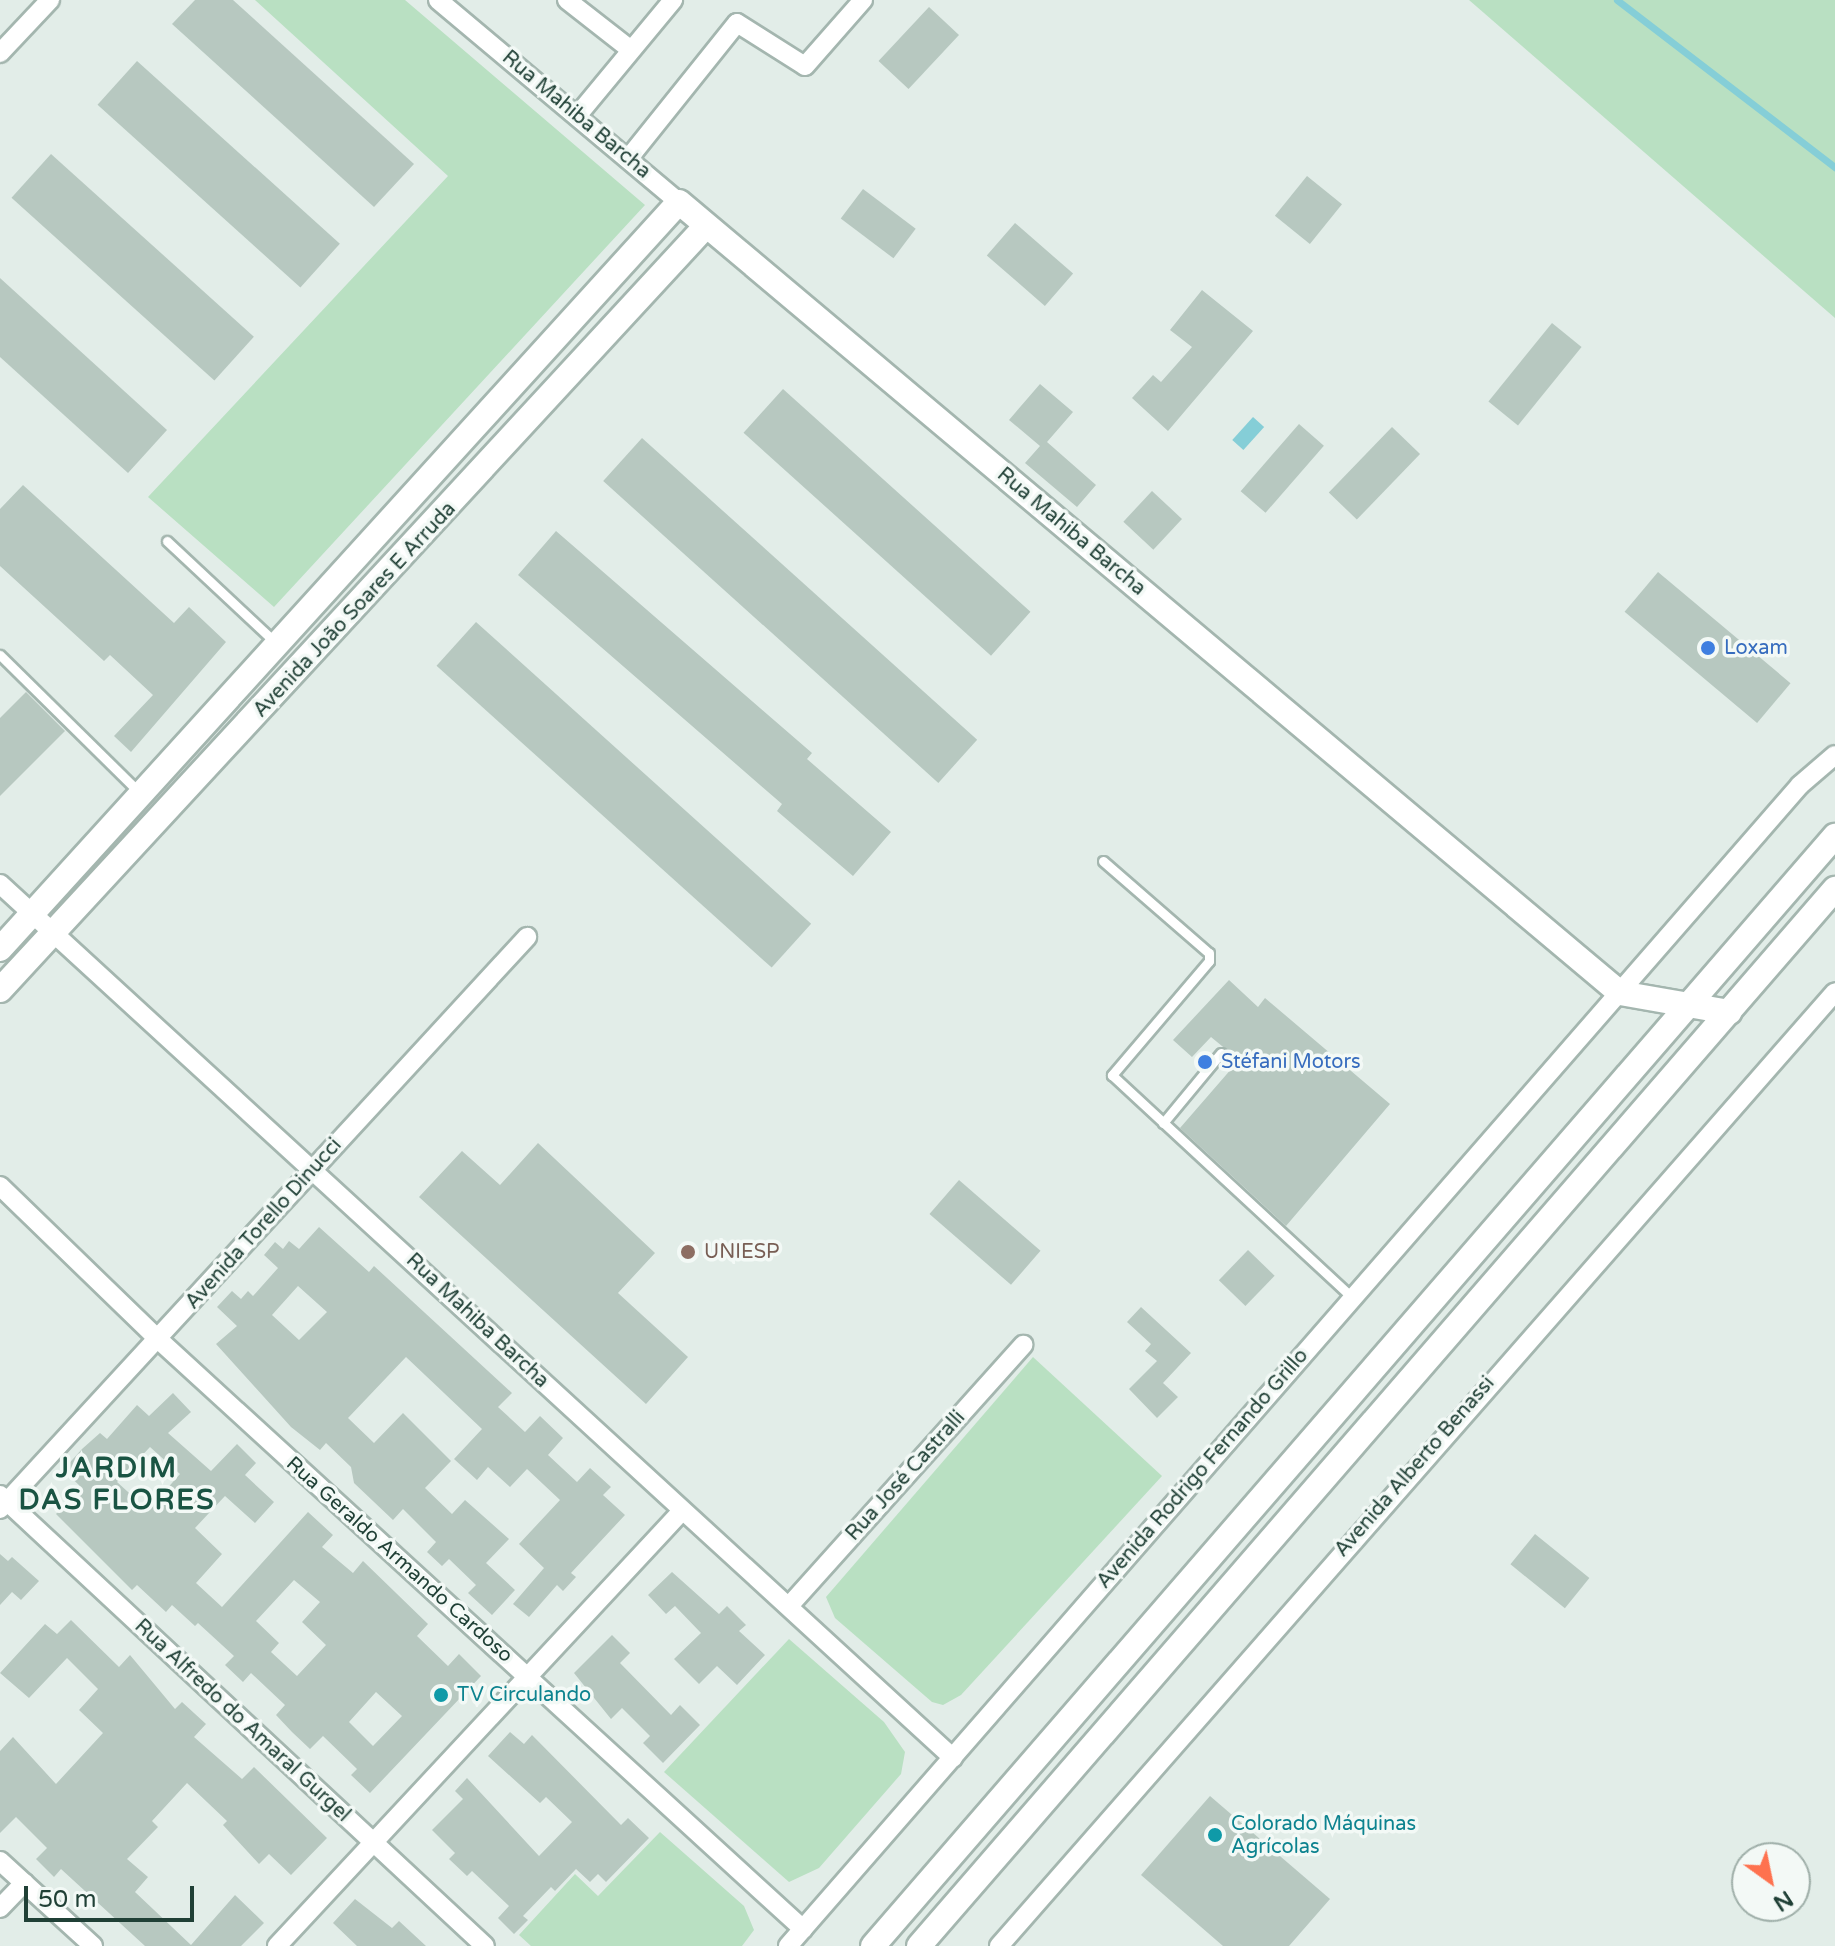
<!DOCTYPE html>
<meta charset="utf-8">
<style>
body{margin:0}
#map{position:relative;width:1835px;height:1946px;overflow:hidden;background:#e2ede8;font-family:"Varela Round",sans-serif}
div>[style]{position:absolute}
.green>*{inset:0;background:#b9e0c2}
.water>*{inset:0;background:#85ced7;transform-origin:0 0}
.stream>*{height:7px;margin:-3.5px;padding:0 3.5px;transform-origin:3.5px;border-radius:3.5px;background:#85ced7}
.building>*{inset:0;background:#b7c8c0;transform-origin:0 0}
.roads{filter:drop-shadow(2px 0 #a4b6af) drop-shadow(-2px 0 #a4b6af) drop-shadow(0 2px #a4b6af) drop-shadow(0 -2px #a4b6af)}
.lane>*{height:9px;margin:-4.5px;padding:0 4.5px;transform-origin:4.5px;border-radius:4.5px;background:#fff}
.street>*{height:18px;margin:-9px;padding:0 9px;transform-origin:9px;border-radius:9px;background:#fff}
.secondary>*{height:24px;margin:-12px;padding:0 12px;transform-origin:12px;border-radius:12px;background:#fff}
.dots>*{width:22px;height:22px;translate:-50% -50%;box-sizing:border-box;border:4px solid #f3f9f6;border-radius:50%}
span{translate:-50% -50%;white-space:nowrap;text-align:center;line-height:1.15;-webkit-text-stroke:7px #f3f9f6;paint-order:stroke}
.street-label{font-size:20px;color:#204036}
.shop-label{font-size:20px;color:#366cbe}
.left{translate:0 -50%;text-align:left}
.education-label{font-size:20px;color:#785e54}
.culture-label{font-size:20px;color:#0d838f}
.district-label{font-size:28px;color:#1a5443;font-weight:700;letter-spacing:2px}
.north{position:absolute;left:1731px;top:1842px;width:80px;height:80px;box-sizing:border-box;background:#f3f9f6;border:2px solid #9fafa9;border-radius:50%;rotate:147deg;font-size:22px;font-weight:700;line-height:32px;text-align:center;color:#204036}
.north::after{content:'';display:block;margin:auto;width:28px;height:36px;background:#fe724f;clip-path:polygon(50% 0,100% 100%,50% 72%,0 100%)}
.scale{position:absolute;left:24px;top:1886px;width:170px;height:36px;box-sizing:border-box;border:4px solid #204036;border-top:0;padding-left:10px;font-size:24px;line-height:28px;white-space:nowrap;color:#204036;-webkit-text-stroke:6px #f3f9f6;paint-order:stroke}
</style>
<div id="map">
<div class="green">
<i style="clip-path:polygon(255px 0,405px 0,645px 205px,274px 607px,148px 497px,448px 176px)"></i>
<i style="clip-path:polygon(1469px 0,1835px 0,1835px 318px)"></i>
<i style="clip-path:polygon(1033px 1357px,1162px 1476px,961px 1695px,943px 1705px,932px 1702px,835px 1618px,826px 1597px)"></i>
<i style="clip-path:polygon(789px 1639px,884px 1722px,905px 1752px,901px 1774px,819px 1868px,789px 1882px,664px 1772px)"></i>
<i style="clip-path:polygon(660px 1832px,744px 1906px,754px 1930px,742px 1946px,531px 1946px,519px 1935px,575px 1874px,598px 1896px)"></i>
</div>
<div class="water">
<i style="left:1253px;top:417px;width:15px;height:31px;rotate:42deg"></i>
</div>
<div class="stream">
<i style="left:1617px;top:0;width:275px;rotate:37.5deg"></i>
</div>
<div class="building">
<i style="clip-path:polygon(195px 0,233px 0,414px 164px,374px 207px,172px 24px)"></i>
<i style="left:929px;top:7px;width:41px;height:74px;rotate:43deg"></i>
<i style="left:137px;top:61px;width:273px;height:59px;rotate:42deg"></i>
<i style="left:51px;top:154px;width:273px;height:59px;rotate:42deg"></i>
<i style="left:1307px;top:176px;width:45px;height:51px;rotate:39deg"></i>
<i style="left:863px;top:189px;width:66px;height:37px;rotate:37deg"></i>
<i style="left:1015px;top:223px;width:77px;height:43px;rotate:41deg"></i>
<i style="clip-path:polygon(0 278px,167px 430px,128px 473px,0 357px)"></i>
<i style="clip-path:polygon(1202px 290px,1253px 331px,1168px 431px,1132px 398px,1153px 375px,1161px 382px,1192px 347px,1170px 330px)"></i>
<i style="left:1552px;top:323px;width:38px;height:101px;rotate:39deg"></i>
<i style="clip-path:polygon(1040px 384px,1073px 412px,1047px 442px,1096px 485px,1077px 507px,1025px 463px,1040px 446px,1009px 420px)"></i>
<i style="left:783px;top:389px;width:333px;height:59px;rotate:42deg"></i>
<i style="left:1299px;top:424px;width:33px;height:89px;rotate:41deg"></i>
<i style="left:1392px;top:427px;width:39px;height:91px;rotate:44deg"></i>
<i style="left:642px;top:438px;width:451px;height:58px;rotate:42deg"></i>
<i style="clip-path:polygon(23px 485px,174px 623px,189px 607px,226px 642px,131px 752px,114px 736px,153px 695px,110px 655px,104px 661px,0 566px,0 509px)"></i>
<i style="left:1152px;top:491px;width:41px;height:42px;rotate:43deg"></i>
<i style="clip-path:polygon(556px 531px,812px 753px,807px 759px,891px 832px,853px 876px,777px 811px,782px 804px,518px 575px)"></i>
<i style="left:1658px;top:572px;width:173px;height:52px;rotate:40deg"></i>
<i style="left:476px;top:622px;width:451px;height:59px;rotate:42deg"></i>
<i style="clip-path:polygon(26px 692px,65px 731px,0 796px,0 718px)"></i>
<i style="clip-path:polygon(1229px 980px,1258px 1007px,1265px 998px,1390px 1104px,1286px 1226px,1180px 1128px,1239px 1060px,1211px 1037px,1192px 1057px,1173px 1040px)"></i>
<i style="clip-path:polygon(538px 1143px,655px 1253px,618px 1293px,688px 1357px,646px 1404px,419px 1197px,462px 1151px,500px 1185px)"></i>
<i style="left:959px;top:1180px;width:108px;height:45px;rotate:41deg"></i>
<i style="clip-path:polygon(evenodd,319px 1227px,369px 1272px,374px 1266px,512px 1393px,498px 1407px,525px 1432px,540px 1416px,563px 1438px,548px 1455px,577px 1482px,590px 1468px,611px 1487px,603px 1495px,625px 1515px,571px 1573px,576px 1577px,563px 1591px,557px 1585px,529px 1617px,513px 1604px,544px 1568px,519px 1544px,560px 1500px,527px 1469px,510px 1487px,488px 1467px,477px 1480px,454px 1459px,482px 1429px,406px 1357px,348px 1418px,374px 1443px,403px 1413px,451px 1461px,425px 1488px,452px 1514px,465px 1500px,509px 1539px,486px 1563px,515px 1590px,492px 1615px,468px 1593px,476px 1585px,449px 1559px,442px 1566px,427px 1552px,436px 1542px,403px 1509px,393px 1520px,354px 1483px,351px 1467px,326px 1443px,320px 1450px,291px 1427px,216px 1344px,237px 1326px,217px 1307px,232px 1291px,241px 1299px,248px 1291px,253px 1296px,278px 1268px,264px 1255px,275px 1242px,283px 1249px,289px 1241px,299px 1249px,319px 1227px,298px 1286px,327px 1312px,299px 1340px,272px 1315px,298px 1286px)"></i>
<i style="left:1248px;top:1250px;width:37px;height:42px;rotate:44deg"></i>
<i style="clip-path:polygon(1141px 1307px,1191px 1353px,1163px 1383px,1178px 1397px,1157px 1418px,1129px 1389px,1157px 1361px,1145px 1351px,1151px 1344px,1127px 1322px)"></i>
<i style="clip-path:polygon(evenodd,173px 1393px,191px 1412px,168px 1433px,211px 1471px,237px 1444px,256px 1463px,245px 1475px,274px 1502px,255px 1523px,225px 1496px,195px 1528px,222px 1554px,196px 1583px,222px 1607px,308px 1512px,333px 1535px,322px 1547px,353px 1573px,363px 1561px,428px 1624px,417px 1636px,448px 1666px,459px 1654px,481px 1676px,370px 1793px,351px 1775px,357px 1769px,323px 1736px,310px 1749px,292px 1732px,276px 1715px,285px 1705px,251px 1673px,243px 1682px,225px 1665px,234px 1656px,198px 1623px,195px 1626px,172px 1605px,166px 1612px,137px 1585px,132px 1590px,56px 1514px,81px 1487px,63px 1470px,82px 1449px,100px 1433px,107px 1439px,137px 1405px,149px 1416px,173px 1393px,150px 1447px,180px 1474px,148px 1510px,117px 1482px,150px 1447px,173px 1393px,294px 1580px,320px 1602px,302px 1622px,326px 1645px,297px 1676px,271px 1652px,279px 1643px,256px 1621px,294px 1580px,173px 1393px,376px 1692px,402px 1716px,373px 1746px,349px 1722px,376px 1692px)"></i>
<i style="left:1535px;top:1534px;width:70px;height:39px;rotate:39deg"></i>
<i style="clip-path:polygon(0 1554px,8px 1561px,12px 1557px,39px 1581px,21px 1600px,12px 1592px,0 1605px)"></i>
<i style="clip-path:polygon(672px 1572px,719px 1614px,727px 1606px,746px 1625px,739px 1631px,765px 1655px,737px 1685px,717px 1666px,699px 1684px,674px 1659px,701px 1633px,675px 1606px,666px 1614px,648px 1595px)"></i>
<i style="clip-path:polygon(71px 1620px,119px 1667px,130px 1655px,175px 1709px,182px 1702px,206px 1724px,194px 1737px,242px 1779px,254px 1767px,327px 1838px,291px 1875px,269px 1854px,259px 1864px,223px 1825px,227px 1821px,187px 1783px,152px 1821px,158px 1827px,127px 1859px,148px 1877px,135px 1892px,191px 1945px,235px 1895px,264px 1923px,241px 1946px,145px 1946px,61px 1869px,54px 1877px,36px 1859px,47px 1848px,16px 1817px,0 1833px,0 1751px,13px 1737px,56px 1784px,103px 1733px,79px 1710px,98px 1689px,67px 1658px,29px 1698px,0 1673px,45px 1624px,57px 1634px)"></i>
<i style="clip-path:polygon(612px 1635px,630px 1653px,620px 1663px,671px 1715px,680px 1705px,700px 1725px,663px 1763px,643px 1743px,650px 1736px,622px 1708px,611px 1719px,574px 1673px)"></i>
<i style="clip-path:polygon(510px 1732px,524px 1744px,532px 1735px,621px 1825px,628px 1818px,649px 1838px,606px 1882px,598px 1874px,590px 1882px,576px 1869px,555px 1891px,551px 1887px,523px 1916px,528px 1920px,514px 1934px,498px 1918px,509px 1906px,472px 1871px,467px 1876px,449px 1859px,455px 1853px,432px 1830px,463px 1799px,455px 1791px,467px 1778px,539px 1856px,572px 1822px,546px 1797px,540px 1803px,488px 1756px)"></i>
<i style="clip-path:polygon(1210px 1796px,1330px 1899px,1289px 1946px,1223px 1946px,1141px 1875px)"></i>
<i style="clip-path:polygon(355px 1899px,392px 1928px,399px 1921px,426px 1946px,357px 1946px,333px 1923px)"></i>
</div>
<div class="roads">
<div class="lane">
<i style="left:167px;top:541px;width:148px;rotate:43.1deg"></i>
<i style="left:0;top:655px;width:197px;rotate:44.6deg"></i>
<i style="left:1103px;top:861px;width:140px;rotate:41deg"></i>
<i style="left:1209px;top:953px;width:8px;rotate:90deg"></i>
<i style="left:1209px;top:961px;width:150px;rotate:130.4deg"></i>
<i style="left:1112px;top:1075px;width:330px;rotate:42.8deg"></i>
<i style="left:1163px;top:1123px;width:91px;rotate:-50.4deg"></i>
</div>
<div class="street">
<i style="left:438px;top:0;width:314px;rotate:40deg"></i>
<i style="left:567px;top:0;width:81px;rotate:38deg"></i>
<i style="left:0;top:53px;width:73px;rotate:-46.7deg"></i>
<i style="left:577px;top:116px;width:151px;rotate:-50.4deg"></i>
<i style="left:628px;top:159px;width:174px;rotate:-51.3deg"></i>
<i style="left:737px;top:23px;width:80px;rotate:32.3deg"></i>
<i style="left:805px;top:66px;width:88px;rotate:-48.7deg"></i>
<i style="left:0;top:884px;width:1293px;rotate:42.52deg"></i>
<i style="left:0;top:1186px;width:221px;rotate:44.1deg"></i>
<i style="left:159px;top:1340px;width:873px;rotate:42.45deg"></i>
<i style="left:0;top:1495px;width:662px;rotate:42.92deg"></i>
<i style="left:0;top:1509px;width:778px;rotate:-47.34deg"></i>
<i style="left:789px;top:1606px;width:351px;rotate:-48.1deg"></i>
<i style="left:0;top:1861px;width:126px;rotate:42.4deg"></i>
<i style="left:0;top:1908px;width:35px;rotate:-46deg"></i>
<i style="left:277px;top:1946px;width:594px;rotate:-47.05deg"></i>
<i style="left:788px;top:1946px;width:1540px;rotate:-48.92deg"></i>
<i style="left:1800px;top:785px;width:46px;rotate:-40.6deg"></i>
<i style="left:999px;top:1946px;width:1268px;rotate:-48.77deg"></i>
</div>
<div class="secondary">
<i style="left:0;top:949px;width:1009px;rotate:-47.73deg"></i>
<i style="left:679px;top:202px;width:1229px;rotate:40.05deg"></i>
<i style="left:1620px;top:993px;width:111px;rotate:9.9deg"></i>
<i style="left:0;top:990px;width:1040px;rotate:-47.26deg"></i>
<i style="left:873px;top:1946px;width:1469px;rotate:-49.09deg"></i>
<i style="left:919px;top:1946px;width:1399px;rotate:-49.09deg"></i>
</div>
</div>
<div class="dots">
<i style="left:1708px;top:648px;background:#3f7fe0"></i>
<i style="left:1205px;top:1062px;background:#3f7fe0"></i>
<i style="left:688px;top:1252px;background:#8d6e63"></i>
<i style="left:441px;top:1695px;background:#0f9aa8"></i>
<i style="left:1215px;top:1835px;background:#0f9aa8"></i>
</div>
<div class="street-label">
<span style="left:576px;top:115px;rotate:40deg">Rua Mahiba Barcha</span>
<span style="left:1071px;top:532px;rotate:40deg">Rua Mahiba Barcha</span>
<span style="left:355px;top:610px;rotate:-47deg">Avenida João Soares E Arruda</span>
<span style="left:264px;top:1224px;rotate:-48deg">Avenida Torello Dinucci</span>
<span style="left:477px;top:1321px;rotate:43deg">Rua Mahiba Barcha</span>
<span style="left:1415px;top:1467px;rotate:-49deg">Avenida Alberto Benassi</span>
<span style="left:1203px;top:1469px;rotate:-49deg">Avenida Rodrigo Fernando Grillo</span>
<span style="left:906px;top:1476px;rotate:-48deg">Rua José Castralli</span>
<span style="left:399px;top:1560px;rotate:42deg">Rua Geraldo Armando Cardoso</span>
<span style="left:242px;top:1721px;rotate:43deg">Rua Alfredo do Amaral Gurgel</span>
</div>
<div class="shop-label">
<span class="left" style="left:1724px;top:648px">Loxam</span>
<span class="left" style="left:1221px;top:1062px">Stéfani Motors</span>
</div>
<div class="education-label">
<span class="left" style="left:704px;top:1252px">UNIESP</span>
</div>
<div class="culture-label">
<span class="left" style="left:457px;top:1695px">TV Circulando</span>
<span class="left" style="left:1231px;top:1836px">Colorado Máquinas<br>Agrícolas</span>
</div>
<div class="district-label">
<span style="left:117px;top:1484px">JARDIM<br>DAS FLORES</span>
</div>
<div class="north">N</div>
<div class="scale">50 m</div>
</div>
